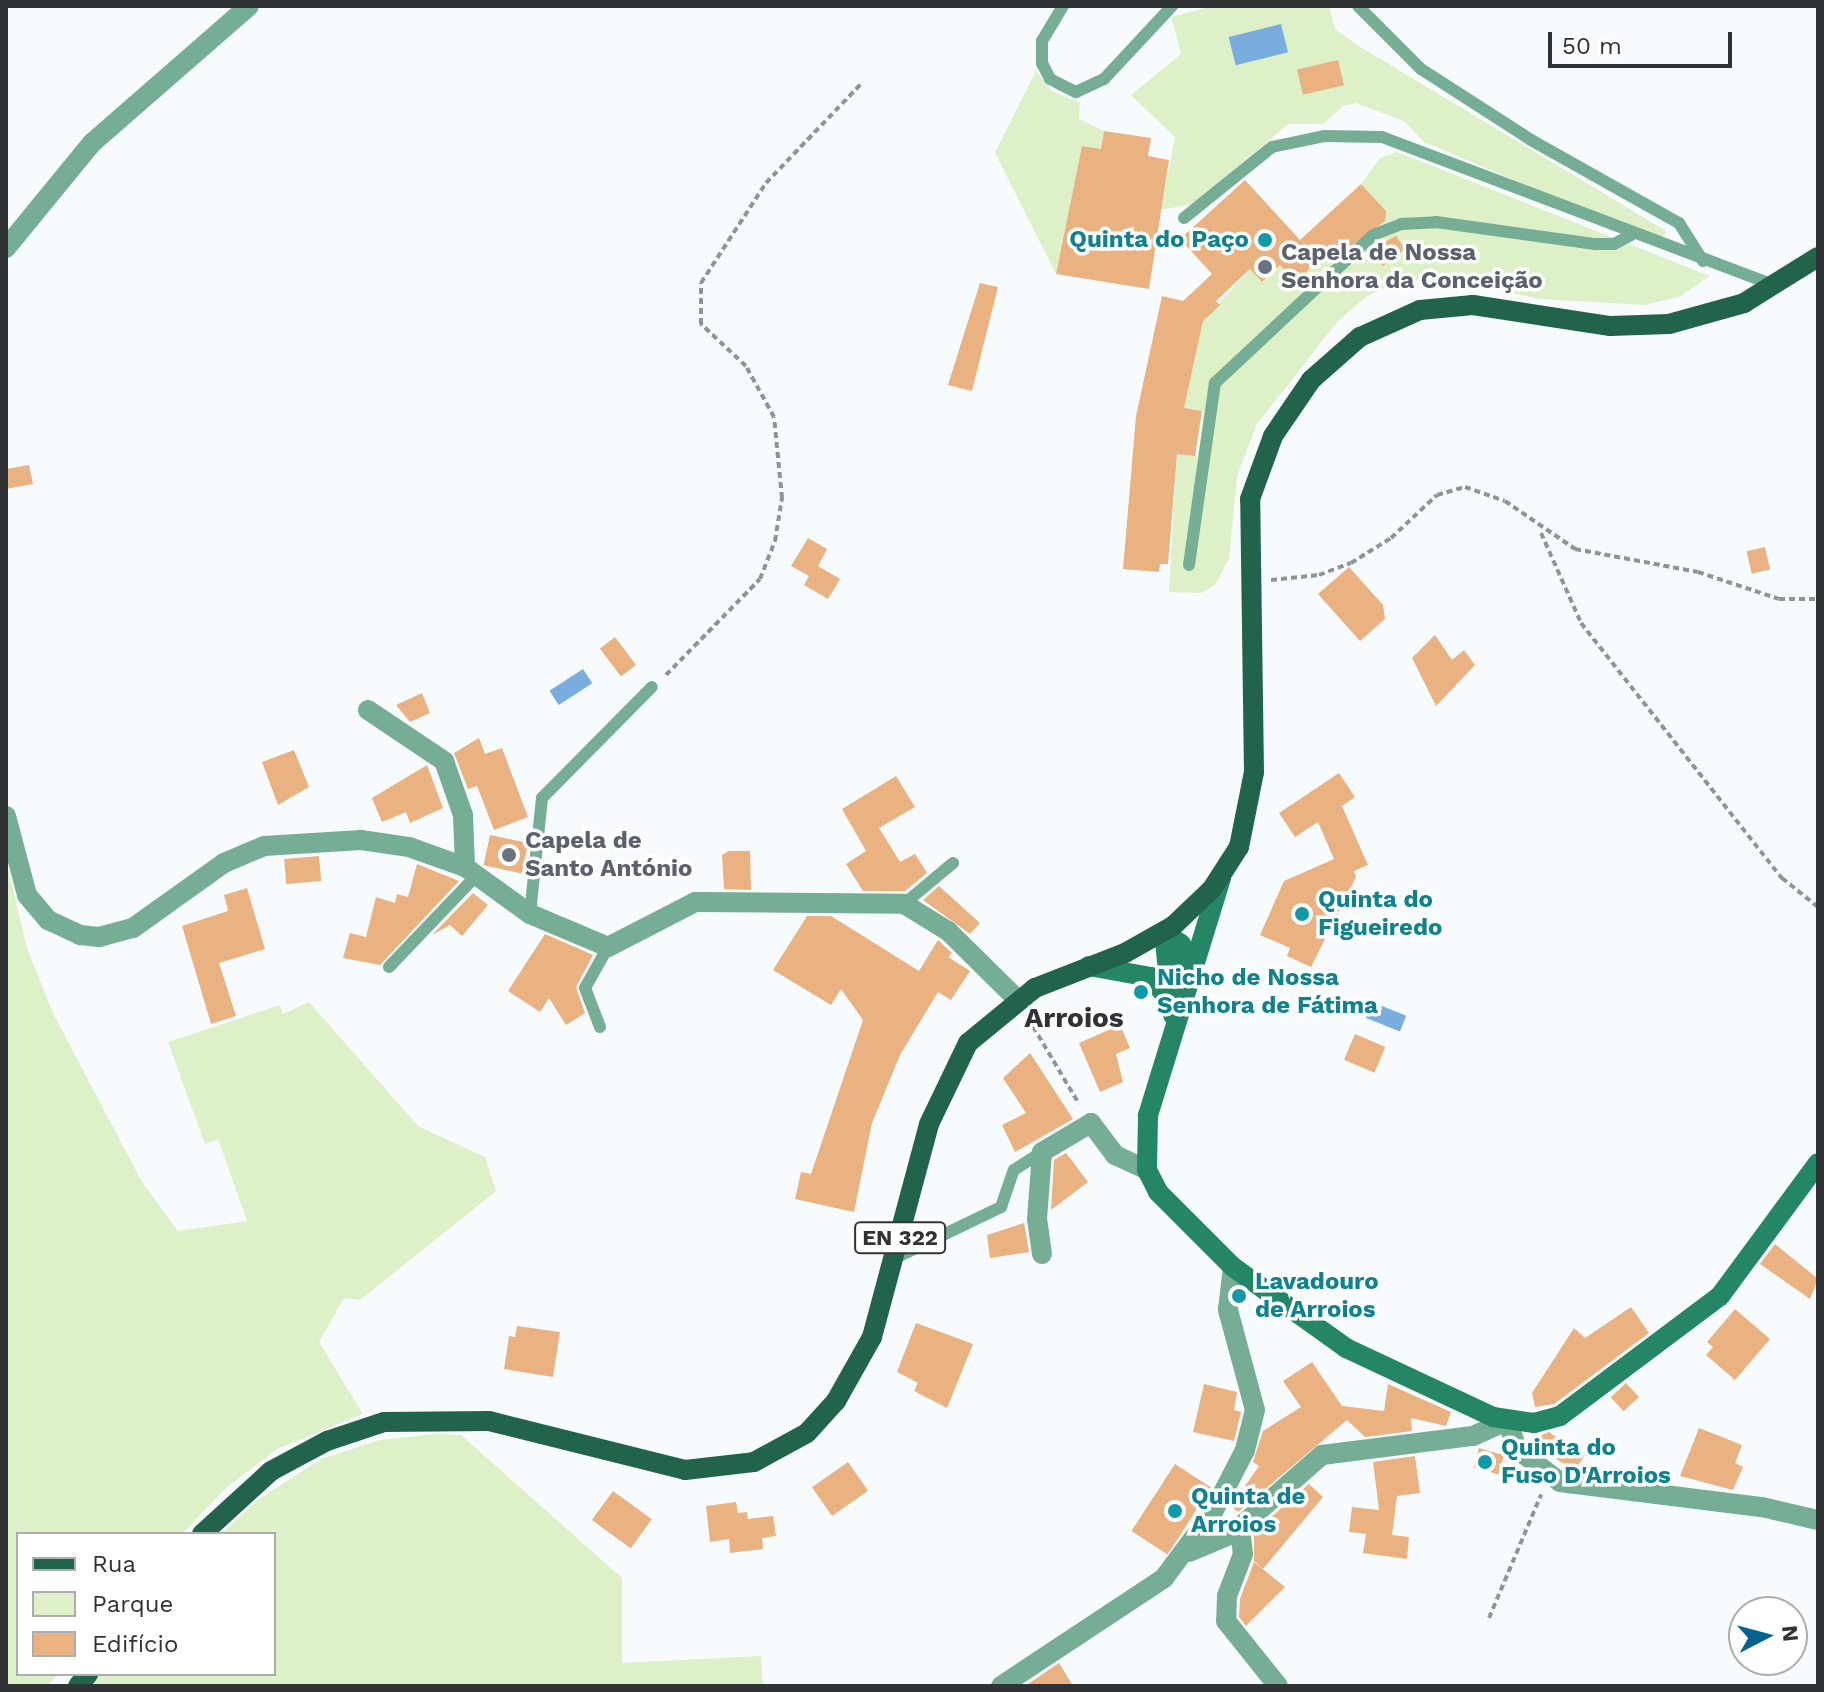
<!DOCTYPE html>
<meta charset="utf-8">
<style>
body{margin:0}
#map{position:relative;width:1824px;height:1692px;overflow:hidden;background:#f8fbfe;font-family:"Work Sans",sans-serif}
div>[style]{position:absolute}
.green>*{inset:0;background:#def0c8}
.water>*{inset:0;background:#78adde;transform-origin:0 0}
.building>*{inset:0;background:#eab181;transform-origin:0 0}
.path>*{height:4px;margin-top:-2px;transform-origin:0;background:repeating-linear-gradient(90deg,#919497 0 6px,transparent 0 10px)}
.lane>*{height:12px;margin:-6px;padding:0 6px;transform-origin:6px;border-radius:6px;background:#76ad95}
.street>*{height:20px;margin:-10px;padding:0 10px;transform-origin:10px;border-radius:10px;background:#76ad95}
.secondary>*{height:20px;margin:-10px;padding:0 10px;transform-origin:10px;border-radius:10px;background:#258665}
.primary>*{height:20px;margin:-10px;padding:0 10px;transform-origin:10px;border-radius:10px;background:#21634b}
.dots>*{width:22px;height:22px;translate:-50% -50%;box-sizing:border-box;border:4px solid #fff;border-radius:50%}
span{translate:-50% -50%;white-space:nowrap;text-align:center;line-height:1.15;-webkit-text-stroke:7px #fff;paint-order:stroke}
.shield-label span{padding:2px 6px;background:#fff;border:2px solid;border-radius:6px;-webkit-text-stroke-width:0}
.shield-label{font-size:22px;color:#303336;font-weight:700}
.culture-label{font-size:24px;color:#0d838f;font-weight:700}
.right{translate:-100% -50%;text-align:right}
.left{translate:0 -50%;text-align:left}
.worship-label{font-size:24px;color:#5b616d;font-weight:700}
.quarter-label{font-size:28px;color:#303336;font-weight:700}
.frame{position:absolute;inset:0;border:8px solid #303336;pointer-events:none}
.legend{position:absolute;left:16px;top:1532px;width:260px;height:144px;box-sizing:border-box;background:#fff;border:2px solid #acadaf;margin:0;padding:10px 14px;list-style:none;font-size:24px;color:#303336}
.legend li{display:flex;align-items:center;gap:16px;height:40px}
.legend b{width:40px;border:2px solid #acadaf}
.north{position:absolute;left:1728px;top:1596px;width:80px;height:80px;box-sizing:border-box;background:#fff;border:2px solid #acadaf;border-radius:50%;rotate:84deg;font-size:22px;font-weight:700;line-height:32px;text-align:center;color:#303336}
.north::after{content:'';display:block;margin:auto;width:28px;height:36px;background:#026191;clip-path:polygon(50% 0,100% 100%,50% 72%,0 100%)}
.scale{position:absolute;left:1548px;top:32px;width:184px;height:36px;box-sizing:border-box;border:4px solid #303336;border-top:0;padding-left:10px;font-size:24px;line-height:28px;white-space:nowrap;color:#303336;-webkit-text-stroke:6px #fff;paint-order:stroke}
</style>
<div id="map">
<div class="green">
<i style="clip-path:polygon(1213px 6px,1329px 6px,1335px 29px,1357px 45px,1668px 232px,1662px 237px,1533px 188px,1424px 142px,1404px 121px,1356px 103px,1343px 106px,1323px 124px,1288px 124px,1193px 204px,1161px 210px,1175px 137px,1131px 95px,1181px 54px,1171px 17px)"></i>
<i style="clip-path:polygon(1036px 71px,1052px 91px,1080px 103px,1079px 119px,1104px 131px,1101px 149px,1082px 146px,1056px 274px,995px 153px)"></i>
<i style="clip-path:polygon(1397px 152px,1710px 276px,1679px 297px,1644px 305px,1539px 299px,1441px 278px,1397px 283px,1367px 296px,1337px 322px,1257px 424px,1237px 476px,1229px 559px,1215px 585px,1201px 593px,1169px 592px,1177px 454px,1198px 456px,1204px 412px,1184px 408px,1203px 321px,1250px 269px,1263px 282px,1280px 265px,1296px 281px,1323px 256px,1330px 262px,1385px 211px,1361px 184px,1380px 158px)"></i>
<i style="clip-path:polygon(6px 861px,27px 948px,54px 1015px,142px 1182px,178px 1231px,247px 1221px,218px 1139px,205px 1144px,168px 1042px,280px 1005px,283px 1014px,309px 1002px,418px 1126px,485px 1157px,496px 1191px,360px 1300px,344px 1298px,319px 1342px,363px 1414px,277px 1449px,227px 1487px,182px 1534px,18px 1534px,18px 1674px,58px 1674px,48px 1686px,6px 1686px)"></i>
<i style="clip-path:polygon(435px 1434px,461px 1435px,622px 1578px,622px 1663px,761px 1656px,763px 1686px,89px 1686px,99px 1674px,274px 1674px,274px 1534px,222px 1534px,256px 1501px,321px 1459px,380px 1440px)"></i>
</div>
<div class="water">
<i style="left:1281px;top:24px;width:29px;height:54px;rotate:76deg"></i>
<i style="left:583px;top:669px;width:17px;height:40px;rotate:57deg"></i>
<i style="left:1372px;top:1002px;width:37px;height:17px;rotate:22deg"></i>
</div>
<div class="building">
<i style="left:1338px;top:60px;width:26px;height:42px;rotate:77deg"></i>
<i style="clip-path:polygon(1104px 131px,1151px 138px,1148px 156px,1169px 160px,1149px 289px,1056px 274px,1082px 146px,1101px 149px)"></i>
<i style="clip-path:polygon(1245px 180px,1300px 240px,1361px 184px,1386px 211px,1385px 221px,1330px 262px,1323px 256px,1296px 282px,1280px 265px,1262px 282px,1250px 269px,1216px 301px,1220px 305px,1203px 321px,1184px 408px,1202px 411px,1195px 456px,1177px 454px,1168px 564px,1160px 564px,1159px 572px,1123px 569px,1136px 416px,1162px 296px,1183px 301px,1212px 274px,1180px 239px)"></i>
<i style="clip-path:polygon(1396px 236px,1405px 249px,1383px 266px,1371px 249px)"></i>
<i style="clip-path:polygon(980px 283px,998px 287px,972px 391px,948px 385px)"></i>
<i style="clip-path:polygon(29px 465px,33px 484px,6px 489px,6px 469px)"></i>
<i style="clip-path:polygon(808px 538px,827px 549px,818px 566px,840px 579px,828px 599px,804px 585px,809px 576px,791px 566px)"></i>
<i style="left:1765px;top:547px;width:23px;height:19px;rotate:77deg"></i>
<i style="clip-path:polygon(1349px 567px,1383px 605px,1385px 619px,1360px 641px,1318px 594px)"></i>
<i style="clip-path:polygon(1435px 635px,1452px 660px,1464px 650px,1475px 665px,1436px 706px,1412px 658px)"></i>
<i style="left:615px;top:637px;width:35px;height:19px;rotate:53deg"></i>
<i style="clip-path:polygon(422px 693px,430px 713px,410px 722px,396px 705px)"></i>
<i style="clip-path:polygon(479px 738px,485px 754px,502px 748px,528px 817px,494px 830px,477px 786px,468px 789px,454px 753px)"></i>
<i style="clip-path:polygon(294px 750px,309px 787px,278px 805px,262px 762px)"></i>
<i style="clip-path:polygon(427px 765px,443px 808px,410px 823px,406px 812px,382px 822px,372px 798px)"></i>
<i style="clip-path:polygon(1339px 773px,1355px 797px,1342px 806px,1368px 865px,1354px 871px,1356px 877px,1311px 967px,1287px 956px,1290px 948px,1260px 935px,1284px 881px,1334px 859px,1318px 822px,1295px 837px,1279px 813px)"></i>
<i style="clip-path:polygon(896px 776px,915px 807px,879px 828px,900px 862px,915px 854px,927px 873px,905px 891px,863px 891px,846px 864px,866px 851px,842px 809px)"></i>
<i style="left:490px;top:835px;width:39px;height:31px;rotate:12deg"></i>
<i style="clip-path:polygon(729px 851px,750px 851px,751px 890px,724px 889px,722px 855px)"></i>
<i style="left:319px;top:856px;width:25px;height:35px;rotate:85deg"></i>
<i style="clip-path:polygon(417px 864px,459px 881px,380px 965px,343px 958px,350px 933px,366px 937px,376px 897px,395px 903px,397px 894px,408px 897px)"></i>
<i style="clip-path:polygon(939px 886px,980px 923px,970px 934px,923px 900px)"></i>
<i style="clip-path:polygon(247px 888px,265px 949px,219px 963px,236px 1016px,211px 1024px,182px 926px,228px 911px,224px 895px)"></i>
<i style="clip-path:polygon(473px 893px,488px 905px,462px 936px,450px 925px,432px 935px)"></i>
<i style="clip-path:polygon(807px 916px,831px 916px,919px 971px,938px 940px,952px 953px,948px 957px,970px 971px,951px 1000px,938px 992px,900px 1055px,872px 1123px,854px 1212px,795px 1199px,801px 1172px,811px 1174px,863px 1020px,841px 989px,831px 1005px,773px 970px)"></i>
<i style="clip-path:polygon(545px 934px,593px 955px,576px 987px,585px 1013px,566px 1025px,549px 998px,540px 1012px,508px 991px)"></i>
<i style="clip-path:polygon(1120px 1025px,1130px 1048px,1116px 1054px,1123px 1082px,1100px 1092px,1079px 1043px)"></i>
<i style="left:1355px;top:1034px;width:33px;height:28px;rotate:23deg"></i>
<i style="clip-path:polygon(1030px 1053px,1073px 1119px,1015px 1152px,1002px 1125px,1026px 1113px,1003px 1078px)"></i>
<i style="clip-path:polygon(1066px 1153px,1088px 1182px,1051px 1210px,1054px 1160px)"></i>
<i style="clip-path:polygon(1024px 1223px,1029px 1252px,990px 1258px,987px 1235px)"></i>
<i style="clip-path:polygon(1775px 1244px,1818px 1279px,1810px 1299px,1760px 1264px)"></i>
<i style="clip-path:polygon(1631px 1307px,1649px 1333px,1554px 1404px,1535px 1407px,1532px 1393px,1574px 1328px,1585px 1338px)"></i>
<i style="clip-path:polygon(1735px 1309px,1770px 1339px,1735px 1380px,1706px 1355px,1713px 1347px,1707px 1342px)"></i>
<i style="clip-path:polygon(916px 1323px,973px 1344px,947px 1408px,914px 1391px,918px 1383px,897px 1372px)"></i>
<i style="clip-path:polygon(517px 1326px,560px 1332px,553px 1377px,504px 1369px,509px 1336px,515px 1337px)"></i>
<i style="clip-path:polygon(1312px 1362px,1342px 1406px,1384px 1411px,1388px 1384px,1451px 1412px,1446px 1426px,1411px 1418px,1412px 1431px,1365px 1437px,1347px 1420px,1238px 1512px,1231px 1506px,1259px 1466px,1253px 1462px,1263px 1431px,1301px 1407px,1283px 1381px)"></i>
<i style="left:1626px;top:1383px;width:19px;height:21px;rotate:47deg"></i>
<i style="clip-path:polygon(1204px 1384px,1237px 1392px,1234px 1410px,1241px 1412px,1234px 1441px,1193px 1432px)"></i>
<i style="clip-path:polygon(1699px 1428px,1742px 1445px,1735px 1463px,1743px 1467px,1733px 1490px,1680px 1476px)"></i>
<i style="clip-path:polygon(1549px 1432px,1584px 1456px,1575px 1471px,1528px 1441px)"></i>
<i style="left:1479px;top:1448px;width:26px;height:20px;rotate:16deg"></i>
<i style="clip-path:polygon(1415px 1456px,1420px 1493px,1397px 1496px,1392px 1535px,1409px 1537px,1407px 1559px,1363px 1553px,1366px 1534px,1349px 1532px,1352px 1507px,1379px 1510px,1373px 1462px)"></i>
<i style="left:848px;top:1462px;width:35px;height:44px;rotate:55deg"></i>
<i style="left:1175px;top:1464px;width:43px;height:80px;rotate:33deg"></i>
<i style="clip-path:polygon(1309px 1484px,1323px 1497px,1263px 1569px,1254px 1561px,1254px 1532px)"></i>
<i style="left:613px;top:1491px;width:48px;height:36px;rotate:36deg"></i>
<i style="clip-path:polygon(736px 1502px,738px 1513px,747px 1512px,748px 1519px,773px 1516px,776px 1536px,762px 1538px,763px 1549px,730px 1553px,729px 1539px,710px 1542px,706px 1506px)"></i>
<i style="clip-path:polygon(1254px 1562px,1285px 1587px,1246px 1626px,1239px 1617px,1240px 1599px)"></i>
<i style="clip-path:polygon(1059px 1663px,1073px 1686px,1025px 1686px)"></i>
</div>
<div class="path">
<i style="left:1541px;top:533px;width:98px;rotate:66deg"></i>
<i style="left:1581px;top:623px;width:325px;rotate:51.8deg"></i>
<i style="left:1782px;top:878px;width:46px;rotate:38.9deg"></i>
<i style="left:1271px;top:580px;width:48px;rotate:-5.9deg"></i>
<i style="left:1319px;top:575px;width:34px;rotate:-21deg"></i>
<i style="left:1351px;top:563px;width:47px;rotate:-32deg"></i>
<i style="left:1391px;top:538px;width:63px;rotate:-43.1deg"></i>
<i style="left:1437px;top:495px;width:29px;rotate:-16deg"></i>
<i style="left:1465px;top:487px;width:42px;rotate:19.3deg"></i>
<i style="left:1505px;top:501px;width:85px;rotate:34.4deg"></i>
<i style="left:1575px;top:549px;width:125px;rotate:10.6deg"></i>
<i style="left:1698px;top:572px;width:85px;rotate:18.4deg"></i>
<i style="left:1779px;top:599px;width:39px"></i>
<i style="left:666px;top:675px;width:134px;rotate:-45.6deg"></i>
<i style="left:760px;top:579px;width:41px;rotate:-68.5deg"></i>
<i style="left:775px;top:541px;width:44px;rotate:-80.8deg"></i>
<i style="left:782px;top:498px;width:81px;rotate:-95.6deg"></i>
<i style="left:774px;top:417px;width:58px;rotate:-118.8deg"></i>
<i style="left:746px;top:366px;width:62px;rotate:-137deg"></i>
<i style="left:701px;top:324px;width:41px;rotate:-90deg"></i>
<i style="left:701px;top:283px;width:119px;rotate:-57deg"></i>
<i style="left:766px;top:183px;width:139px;rotate:-46.2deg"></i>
<i style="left:1028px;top:1018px;width:100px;rotate:59.3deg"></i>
<i style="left:1489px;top:1618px;width:134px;rotate:-67.1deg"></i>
</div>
<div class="lane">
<i style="left:1063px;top:6px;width:41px;rotate:121deg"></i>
<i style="left:1042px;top:41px;width:22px;rotate:90deg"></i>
<i style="left:1042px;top:63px;width:18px;rotate:63deg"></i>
<i style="left:1050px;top:79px;width:29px;rotate:27deg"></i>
<i style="left:1076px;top:92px;width:31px;rotate:-25deg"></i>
<i style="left:1104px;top:79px;width:100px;rotate:-47deg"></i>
<i style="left:1358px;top:6px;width:89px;rotate:45deg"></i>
<i style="left:1421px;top:69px;width:131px;rotate:32.8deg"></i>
<i style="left:1531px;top:140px;width:170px;rotate:29.3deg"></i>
<i style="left:1679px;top:223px;width:45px;rotate:57.7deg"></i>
<i style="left:1184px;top:218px;width:113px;rotate:-38.9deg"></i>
<i style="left:1272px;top:147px;width:53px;rotate:-11.9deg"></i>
<i style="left:1324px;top:136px;width:58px;rotate:1deg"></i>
<i style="left:1382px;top:137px;width:419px;rotate:20.7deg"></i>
<i style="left:1189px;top:565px;width:184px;rotate:-81.9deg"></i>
<i style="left:1215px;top:383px;width:216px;rotate:-43.1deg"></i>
<i style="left:1373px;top:235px;width:30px;rotate:-21deg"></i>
<i style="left:1401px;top:224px;width:35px;rotate:-3deg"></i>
<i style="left:1436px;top:222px;width:161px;rotate:7.9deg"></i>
<i style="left:1595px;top:244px;width:19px"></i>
<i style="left:1614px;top:244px;width:19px;rotate:-28deg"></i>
<i style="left:904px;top:904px;width:64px;rotate:-39.9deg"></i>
<i style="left:530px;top:914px;width:117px;rotate:-84.1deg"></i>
<i style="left:542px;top:798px;width:156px;rotate:-45.3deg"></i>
<i style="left:389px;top:967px;width:127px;rotate:-46.3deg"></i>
<i style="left:600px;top:1027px;width:42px;rotate:-111deg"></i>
<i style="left:585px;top:988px;width:47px;rotate:-60.7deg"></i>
<i style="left:895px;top:1258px;width:118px;rotate:-25.7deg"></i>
<i style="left:1001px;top:1207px;width:39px;rotate:-71deg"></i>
<i style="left:1014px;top:1170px;width:30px;rotate:-33deg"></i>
</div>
<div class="street">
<i style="left:6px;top:248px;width:136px;rotate:-50.7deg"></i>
<i style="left:92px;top:143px;width:208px;rotate:-41.1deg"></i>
<i style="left:368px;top:710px;width:92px;rotate:33.9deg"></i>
<i style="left:444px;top:761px;width:57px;rotate:70.6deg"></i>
<i style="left:463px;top:815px;width:52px;rotate:87.8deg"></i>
<i style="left:6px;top:816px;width:82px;rotate:75.1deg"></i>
<i style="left:27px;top:895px;width:33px;rotate:50deg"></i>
<i style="left:48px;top:920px;width:35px;rotate:25deg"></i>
<i style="left:80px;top:935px;width:19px;rotate:6deg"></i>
<i style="left:99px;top:937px;width:35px;rotate:-15deg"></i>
<i style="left:133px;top:928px;width:112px;rotate:-35.5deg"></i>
<i style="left:224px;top:863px;width:43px;rotate:-23deg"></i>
<i style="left:264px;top:846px;width:97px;rotate:-3.5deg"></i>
<i style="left:361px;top:840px;width:49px;rotate:8.3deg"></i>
<i style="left:409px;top:847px;width:59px;rotate:19.7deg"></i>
<i style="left:465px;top:867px;width:80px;rotate:35.9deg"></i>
<i style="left:530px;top:914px;width:85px;rotate:22.9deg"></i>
<i style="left:608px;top:947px;width:98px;rotate:-27.3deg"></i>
<i style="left:695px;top:902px;width:209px;rotate:0.5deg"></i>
<i style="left:904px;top:904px;width:52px;rotate:31.5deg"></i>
<i style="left:948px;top:931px;width:97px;rotate:44.6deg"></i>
<i style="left:1042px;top:1254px;width:35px;rotate:-98deg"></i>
<i style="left:1037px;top:1219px;width:67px;rotate:-85.7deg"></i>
<i style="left:1042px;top:1152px;width:57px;rotate:-30.6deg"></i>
<i style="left:1091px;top:1123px;width:40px;rotate:53deg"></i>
<i style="left:1115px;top:1155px;width:35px;rotate:25deg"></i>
<i style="left:1240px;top:1527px;width:27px;rotate:84deg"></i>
<i style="left:1243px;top:1554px;width:45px;rotate:110.9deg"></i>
<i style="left:1227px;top:1596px;width:25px;rotate:92deg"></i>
<i style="left:1226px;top:1621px;width:83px;rotate:51.3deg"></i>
<i style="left:1189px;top:1552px;width:47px;rotate:-22.7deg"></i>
<i style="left:1232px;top:1534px;width:120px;rotate:-41.3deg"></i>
<i style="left:1322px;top:1455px;width:152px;rotate:-7.2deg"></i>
<i style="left:1473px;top:1436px;width:37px;rotate:-24deg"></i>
<i style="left:1507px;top:1421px;width:30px;rotate:70deg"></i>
<i style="left:1517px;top:1449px;width:54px;rotate:37.5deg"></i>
<i style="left:1560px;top:1482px;width:204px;rotate:7.1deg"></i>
<i style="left:1762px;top:1507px;width:57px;rotate:13.1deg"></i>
<i style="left:1001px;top:1686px;width:196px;rotate:-33.5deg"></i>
<i style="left:1164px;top:1578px;width:82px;rotate:-53.4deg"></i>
<i style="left:1213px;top:1512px;width:70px;rotate:-62.7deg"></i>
<i style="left:1245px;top:1450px;width:41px;rotate:-76deg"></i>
<i style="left:1255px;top:1410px;width:104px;rotate:-105.1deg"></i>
<i style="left:1228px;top:1310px;width:43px;rotate:-83.4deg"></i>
</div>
<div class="secondary">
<i style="left:1221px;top:878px;width:249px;rotate:107.1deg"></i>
<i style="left:1148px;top:1116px;width:54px;rotate:91.1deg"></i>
<i style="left:1147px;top:1170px;width:25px;rotate:63deg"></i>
<i style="left:1158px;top:1192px;width:106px;rotate:45deg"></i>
<i style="left:1233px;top:1267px;width:139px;rotate:35.6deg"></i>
<i style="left:1346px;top:1348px;width:162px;rotate:25.1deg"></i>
<i style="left:1493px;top:1417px;width:41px;rotate:8.3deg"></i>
<i style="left:1534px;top:1423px;width:27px;rotate:-15deg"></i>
<i style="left:1560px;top:1416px;width:200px;rotate:-36.9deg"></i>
<i style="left:1720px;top:1296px;width:165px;rotate:-53.6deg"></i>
<i style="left:1089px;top:966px;width:63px;rotate:10.1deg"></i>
<i style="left:1151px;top:977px;width:31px;rotate:52deg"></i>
<i style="left:1173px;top:1015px;width:82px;rotate:-96.3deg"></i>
<i style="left:1164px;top:933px;width:20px;rotate:33deg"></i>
<i style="left:1181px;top:944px;width:31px;rotate:79deg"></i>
</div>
<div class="primary">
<i style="left:202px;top:1534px;width:93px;rotate:-42.4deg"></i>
<i style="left:271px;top:1471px;width:64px;rotate:-28.2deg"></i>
<i style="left:327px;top:1441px;width:60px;rotate:-18.4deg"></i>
<i style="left:384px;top:1422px;width:105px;rotate:-0.5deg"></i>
<i style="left:489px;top:1421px;width:202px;rotate:14deg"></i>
<i style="left:685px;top:1470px;width:69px;rotate:-6.6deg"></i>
<i style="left:754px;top:1462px;width:60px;rotate:-28.7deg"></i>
<i style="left:807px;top:1433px;width:43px;rotate:-47.8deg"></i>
<i style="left:836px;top:1401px;width:73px;rotate:-60.6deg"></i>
<i style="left:872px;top:1337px;width:220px;rotate:-75deg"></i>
<i style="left:929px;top:1124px;width:90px;rotate:-64.3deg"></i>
<i style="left:968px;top:1043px;width:87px;rotate:-39.4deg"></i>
<i style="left:1035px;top:988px;width:97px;rotate:-21.3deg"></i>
<i style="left:1125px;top:953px;width:55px;rotate:-29.4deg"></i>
<i style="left:1173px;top:926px;width:54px;rotate:-43.5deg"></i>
<i style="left:1212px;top:889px;width:50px;rotate:-57.3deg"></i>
<i style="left:1239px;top:847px;width:76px;rotate:-78.7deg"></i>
<i style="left:1254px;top:772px;width:273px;rotate:-90.8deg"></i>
<i style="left:1250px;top:499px;width:67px;rotate:-69.9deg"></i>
<i style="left:1273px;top:436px;width:68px;rotate:-55.8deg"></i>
<i style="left:1311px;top:380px;width:65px;rotate:-41.3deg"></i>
<i style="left:1360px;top:337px;width:66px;rotate:-24.2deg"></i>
<i style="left:1420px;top:310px;width:53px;rotate:-5.4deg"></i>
<i style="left:1473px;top:305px;width:139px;rotate:8.7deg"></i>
<i style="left:1610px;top:326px;width:59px;rotate:-1.9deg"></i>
<i style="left:1669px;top:324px;width:78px;rotate:-15.6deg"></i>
<i style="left:1744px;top:303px;width:87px;rotate:-31.9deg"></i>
<i style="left:78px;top:1686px;width:16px;rotate:-50deg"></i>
</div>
<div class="dots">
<i style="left:1265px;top:240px;background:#0f9aa8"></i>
<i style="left:1265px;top:267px;background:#6b7280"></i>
<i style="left:509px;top:855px;background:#6b7280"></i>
<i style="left:1302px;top:914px;background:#0f9aa8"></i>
<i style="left:1141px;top:992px;background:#0f9aa8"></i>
<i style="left:1239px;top:1296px;background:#0f9aa8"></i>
<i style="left:1485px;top:1462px;background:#0f9aa8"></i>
<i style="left:1175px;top:1511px;background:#0f9aa8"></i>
</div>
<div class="shield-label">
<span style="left:900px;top:1238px">EN 322</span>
</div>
<div class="culture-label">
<span class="right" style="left:1249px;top:240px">Quinta do Paço</span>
<span class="left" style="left:1318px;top:914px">Quinta do<br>Figueiredo</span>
<span class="left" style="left:1157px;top:992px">Nicho de Nossa<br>Senhora de Fátima</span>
<span class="left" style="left:1255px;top:1296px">Lavadouro<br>de Arroios</span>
<span class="left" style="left:1501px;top:1462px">Quinta do<br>Fuso D'Arroios</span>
<span class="left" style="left:1191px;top:1511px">Quinta de<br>Arroios</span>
</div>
<div class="worship-label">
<span class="left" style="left:1281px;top:267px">Capela de Nossa<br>Senhora da Conceição</span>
<span class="left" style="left:525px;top:855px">Capela de<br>Santo António</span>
</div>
<div class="quarter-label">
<span style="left:1074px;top:1018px">Arroios</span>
</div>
<div class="frame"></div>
<ul class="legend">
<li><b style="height:10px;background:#21634b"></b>Rua</li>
<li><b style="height:22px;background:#def0c8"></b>Parque</li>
<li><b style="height:22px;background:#eab181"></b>Edifício</li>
</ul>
<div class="north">N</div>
<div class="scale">50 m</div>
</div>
